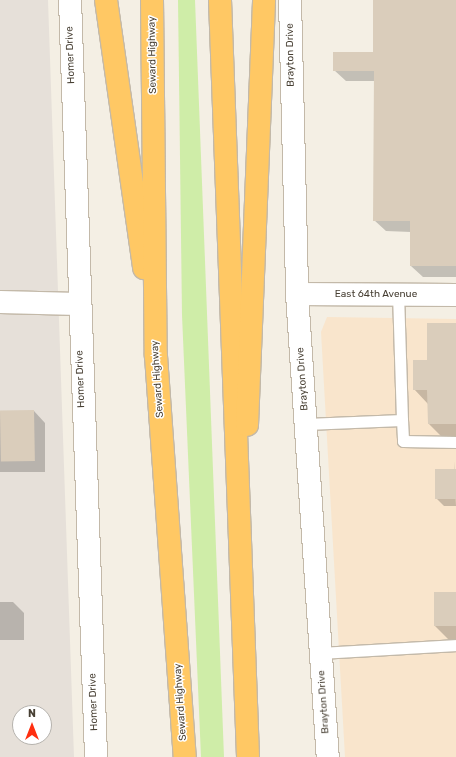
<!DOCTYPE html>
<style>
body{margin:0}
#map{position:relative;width:456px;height:757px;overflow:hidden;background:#f4efe4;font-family:Rubik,sans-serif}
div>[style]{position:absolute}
.commercial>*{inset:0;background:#f9e5cc}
.industrial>*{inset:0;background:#e6e0d9}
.green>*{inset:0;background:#cfeda8}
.shadow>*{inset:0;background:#0003}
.building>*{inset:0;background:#dacdbb;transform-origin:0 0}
.roads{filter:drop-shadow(1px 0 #c3b9a9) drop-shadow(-1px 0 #c3b9a9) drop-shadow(0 1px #c3b9a9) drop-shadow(0 -1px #c3b9a9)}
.service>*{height:11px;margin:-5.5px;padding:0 5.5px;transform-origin:5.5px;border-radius:5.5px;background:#fff}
.minor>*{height:22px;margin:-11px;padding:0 11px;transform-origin:11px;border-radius:11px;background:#fff}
.tertiary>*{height:22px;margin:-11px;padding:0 11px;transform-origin:11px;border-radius:11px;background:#fff}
.motorway>*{height:22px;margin:-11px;padding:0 11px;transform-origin:11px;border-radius:11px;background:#ffc864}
span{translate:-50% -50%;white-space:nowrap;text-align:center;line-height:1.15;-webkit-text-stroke:3px #fff;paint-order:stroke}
.street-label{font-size:10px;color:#473f33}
.north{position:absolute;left:12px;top:705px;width:40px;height:40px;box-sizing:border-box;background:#fff;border:1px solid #b5b2ad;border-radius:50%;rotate:0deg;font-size:11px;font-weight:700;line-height:16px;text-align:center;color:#473f33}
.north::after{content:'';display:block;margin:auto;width:14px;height:18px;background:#ff2f10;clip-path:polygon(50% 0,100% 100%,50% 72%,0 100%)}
</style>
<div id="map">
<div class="commercial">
<i style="clip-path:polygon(327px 317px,456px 319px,456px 757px,345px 757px,321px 332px)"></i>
</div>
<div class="industrial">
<i style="clip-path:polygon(evenodd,0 0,48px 0,74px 757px,0 757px,0 0,20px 713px,44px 713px,44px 737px,20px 737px,20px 713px)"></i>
</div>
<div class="green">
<i style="clip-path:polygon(178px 0,195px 0,224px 757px,201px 757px,182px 315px)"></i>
</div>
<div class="shadow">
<i style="clip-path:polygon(374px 0,456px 0,456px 277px,423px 277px,411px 266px,411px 232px,386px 231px,374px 220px,375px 81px,346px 81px,334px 70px,374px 53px)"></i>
<i style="clip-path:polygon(456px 324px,456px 438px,443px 438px,429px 424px,428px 404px,414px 389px)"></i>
<i style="clip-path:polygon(34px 411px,45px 423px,45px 472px,0 472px,0 412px)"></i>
<i style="clip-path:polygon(454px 461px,456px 506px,444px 506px,436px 498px,454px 470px)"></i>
<i style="clip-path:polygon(456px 593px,456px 640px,449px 640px,435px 626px)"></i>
<i style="clip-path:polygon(0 602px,13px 602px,24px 613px,24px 640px,0 640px)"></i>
</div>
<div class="building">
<i style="clip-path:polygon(373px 0,456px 0,456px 266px,410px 266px,410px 221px,373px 221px,374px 71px,333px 71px,333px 52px,373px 52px)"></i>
<i style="clip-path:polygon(427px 323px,456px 323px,456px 424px,428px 424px,427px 390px,413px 390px,413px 360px,427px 360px)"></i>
<i style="left:34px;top:410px;width:51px;height:34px;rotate:89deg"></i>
<i style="left:435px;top:469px;width:21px;height:30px"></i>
<i style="left:434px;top:592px;width:22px;height:34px"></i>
</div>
<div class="roads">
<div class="service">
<i style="left:402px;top:420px;width:21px;rotate:87deg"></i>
<i style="left:403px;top:441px;width:53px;rotate:1.1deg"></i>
<i style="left:306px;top:424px;width:96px;rotate:-2.4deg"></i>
<i style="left:402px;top:420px;width:125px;rotate:-91.8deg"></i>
<i style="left:321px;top:653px;width:135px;rotate:-3.4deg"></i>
</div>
<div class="minor">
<i style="left:297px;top:294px;width:159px;rotate:0.4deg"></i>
<i style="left:0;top:302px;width:78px;rotate:1.5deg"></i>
</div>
<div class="tertiary">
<i style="left:70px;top:0;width:757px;rotate:88.03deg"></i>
<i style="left:290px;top:0;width:294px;rotate:88.6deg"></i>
<i style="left:297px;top:294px;width:464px;rotate:86.2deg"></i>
</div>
<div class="motorway">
<i style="left:106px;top:0;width:271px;rotate:81.9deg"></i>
<i style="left:152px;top:0;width:356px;rotate:89.4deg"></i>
<i style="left:156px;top:356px;width:402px;rotate:85.9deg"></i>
<i style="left:220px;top:0;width:758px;rotate:87.88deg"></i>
<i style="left:247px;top:425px;width:425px;rotate:-87.7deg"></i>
</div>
</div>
<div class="street-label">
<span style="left:71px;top:55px;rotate:-92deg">Homer Drive</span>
<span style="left:153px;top:55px;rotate:-91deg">Seward Highway</span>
<span style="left:291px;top:55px;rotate:-91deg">Brayton Drive</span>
<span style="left:376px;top:295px">East 64th Avenue</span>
<span style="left:81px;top:379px;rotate:-92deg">Homer Drive</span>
<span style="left:158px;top:379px;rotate:-94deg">Seward Highway</span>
<span style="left:303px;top:379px;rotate:-94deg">Brayton Drive</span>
<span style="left:94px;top:702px;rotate:-92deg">Homer Drive</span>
<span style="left:181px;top:702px;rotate:-94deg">Seward Highway</span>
<span style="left:324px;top:702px;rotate:-94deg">Brayton Drive</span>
</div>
<div class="north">N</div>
</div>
